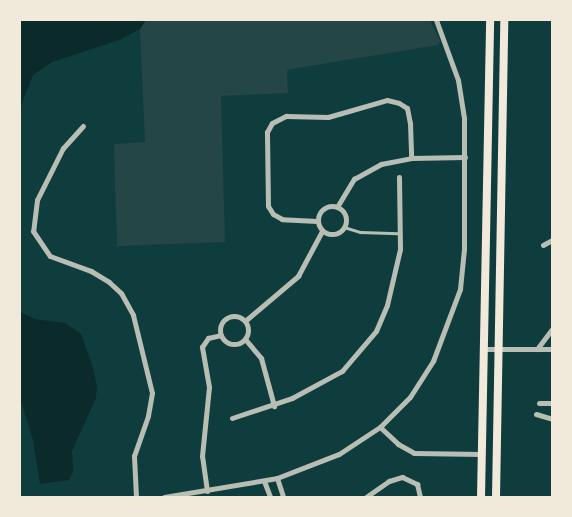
<!DOCTYPE html>
<style>
body{margin:0}
#map{position:relative;width:572px;height:517px;overflow:hidden;background:#0f3d3e;font-family:"DM Sans",sans-serif}
div>[style]{position:absolute}
.green>*{inset:0;background:#244646}
.water>*{inset:0;background:#0a2a2b}
.service>*{height:2.5px;margin:-1.25px;padding:0 1.25px;transform-origin:1.25px;border-radius:1.25px;background:#b8beb3}
.minor>*{height:5px;margin:-2.5px;padding:0 2.5px;transform-origin:2.5px;border-radius:2.5px;background:#b8beb3}
.minor>.ring{margin:-2.5px;padding:0;box-sizing:content-box;background:none;border:5px solid #b8beb3;border-radius:50%}
.primary>*{height:8px;margin:-4px;padding:0 4px;transform-origin:4px;border-radius:4px;background:#f1e9da}
span{translate:-50% -50%;white-space:nowrap;text-align:center;line-height:1.15;-webkit-text-stroke:4.5px #f1e9da;paint-order:stroke}
.frame{position:absolute;inset:0;border:21px solid #f1e9da;pointer-events:none}
</style>
<div id="map">
<div class="green">
<i style="clip-path:polygon(146px 20px,430px 20px,440px 41px,438px 45px,291px 69px,287px 71px,288px 93px,221px 96px,225px 242px,117px 246px,114px 144px,145px 142px,140px 29px)"></i>
</div>
<div class="water">
<i style="clip-path:polygon(20px 20px,146px 20px,140px 29px,119px 40px,52px 62px,33px 75px,20px 108px)"></i>
<i style="clip-path:polygon(20px 312px,35px 319px,65px 323px,81px 334px,92px 365px,97px 386px,96px 398px,72px 451px,73px 472px,69px 480px,40px 484px,33px 440px,20px 398px)"></i>
</div>
<div class="service">
<i style="left:344px;top:227px;width:17px;rotate:17deg"></i>
<i style="left:360px;top:232px;width:38px;rotate:2deg"></i>
</div>
<div class="minor">
<i style="left:83px;top:126px;width:30px;rotate:132deg"></i>
<i style="left:63px;top:148px;width:58px;rotate:116.6deg"></i>
<i style="left:37px;top:200px;width:31px;rotate:97deg"></i>
<i style="left:33px;top:231px;width:30px;rotate:56deg"></i>
<i style="left:50px;top:256px;width:44px;rotate:20.1deg"></i>
<i style="left:91px;top:271px;width:21px;rotate:31deg"></i>
<i style="left:109px;top:282px;width:16px;rotate:43deg"></i>
<i style="left:121px;top:293px;width:25px;rotate:61deg"></i>
<i style="left:133px;top:315px;width:80px;rotate:76.3deg"></i>
<i style="left:152px;top:393px;width:23px;rotate:100deg"></i>
<i style="left:148px;top:416px;width:42px;rotate:109.3deg"></i>
<i style="left:134px;top:456px;width:41px;rotate:87.2deg"></i>
<i class="ring" style="left:318px;top:206px;width:23px;height:23px"></i>
<i style="left:337px;top:207px;width:33px;rotate:-59deg"></i>
<i style="left:354px;top:179px;width:31px;rotate:-29deg"></i>
<i style="left:381px;top:164px;width:31px;rotate:-11deg"></i>
<i style="left:411px;top:158px;width:54px;rotate:-1.1deg"></i>
<i style="left:317px;top:221px;width:35px;rotate:-177deg"></i>
<i style="left:282px;top:219px;width:10px;rotate:-151deg"></i>
<i style="left:273px;top:214px;width:9px;rotate:-122deg"></i>
<i style="left:268px;top:206px;width:74px;rotate:-90.8deg"></i>
<i style="left:267px;top:132px;width:10px;rotate:-61deg"></i>
<i style="left:272px;top:123px;width:16px;rotate:-27deg"></i>
<i style="left:286px;top:116px;width:42px;rotate:1.4deg"></i>
<i style="left:328px;top:117px;width:61px;rotate:-16.1deg"></i>
<i style="left:387px;top:100px;width:12px;rotate:14deg"></i>
<i style="left:399px;top:103px;width:9px;rotate:32deg"></i>
<i style="left:407px;top:108px;width:15px;rotate:79deg"></i>
<i style="left:410px;top:123px;width:35px;rotate:88deg"></i>
<i style="left:543px;top:245px;width:10px;rotate:-29deg"></i>
<i class="ring" style="left:220px;top:316px;width:23px;height:23px"></i>
<i style="left:245px;top:321px;width:70px;rotate:-40.3deg"></i>
<i style="left:298px;top:276px;width:51px;rotate:-61.9deg"></i>
<i style="left:245px;top:339px;width:25px;rotate:50deg"></i>
<i style="left:261px;top:358px;width:50px;rotate:74.8deg"></i>
<i style="left:484px;top:349px;width:68px"></i>
<i style="left:537px;top:349px;width:25px;rotate:-53deg"></i>
<i style="left:539px;top:403px;width:13px"></i>
<i style="left:536px;top:414px;width:17px;rotate:17deg"></i>
<i style="left:232px;top:418px;width:63px;rotate:-18.4deg"></i>
<i style="left:292px;top:398px;width:57px;rotate:-28.4deg"></i>
<i style="left:342px;top:371px;width:52px;rotate:-49.6deg"></i>
<i style="left:376px;top:331px;width:28px;rotate:-67deg"></i>
<i style="left:387px;top:305px;width:57px;rotate:-76.9deg"></i>
<i style="left:400px;top:249px;width:72px;rotate:-90.8deg"></i>
<i style="left:380px;top:427px;width:25px;rotate:43deg"></i>
<i style="left:398px;top:444px;width:18px;rotate:29deg"></i>
<i style="left:414px;top:453px;width:68px;rotate:0.8deg"></i>
<i style="left:277px;top:478px;width:20px;rotate:72deg"></i>
<i style="left:264px;top:481px;width:17px;rotate:69deg"></i>
<i style="left:207px;top:491px;width:35px;rotate:-98deg"></i>
<i style="left:202px;top:456px;width:69px;rotate:-84.2deg"></i>
<i style="left:209px;top:387px;width:41px;rotate:-99.9deg"></i>
<i style="left:202px;top:347px;width:11px;rotate:-56deg"></i>
<i style="left:208px;top:338px;width:13px;rotate:-13deg"></i>
<i style="left:164px;top:497px;width:115px;rotate:-9.5deg"></i>
<i style="left:277px;top:478px;width:66px;rotate:-21.2deg"></i>
<i style="left:339px;top:454px;width:49px;rotate:-33.4deg"></i>
<i style="left:380px;top:427px;width:42px;rotate:-45deg"></i>
<i style="left:410px;top:397px;width:43px;rotate:-57.4deg"></i>
<i style="left:433px;top:361px;width:77px;rotate:-69.4deg"></i>
<i style="left:460px;top:289px;width:40px;rotate:-84.3deg"></i>
<i style="left:464px;top:249px;width:131px;rotate:-90deg"></i>
<i style="left:464px;top:118px;width:38px;rotate:-99deg"></i>
<i style="left:458px;top:80px;width:64px;rotate:-110.1deg"></i>
<i style="left:366px;top:497px;width:28px;rotate:-35deg"></i>
<i style="left:389px;top:481px;width:14px;rotate:-17deg"></i>
<i style="left:402px;top:477px;width:17px;rotate:25deg"></i>
<i style="left:417px;top:484px;width:13px;rotate:77deg"></i>
</div>
<div class="primary">
<i style="left:481px;top:497px;width:477px;rotate:-88.9deg"></i>
<i style="left:496px;top:497px;width:477px;rotate:-89deg"></i>
</div>
<div class="frame"></div>
</div>
